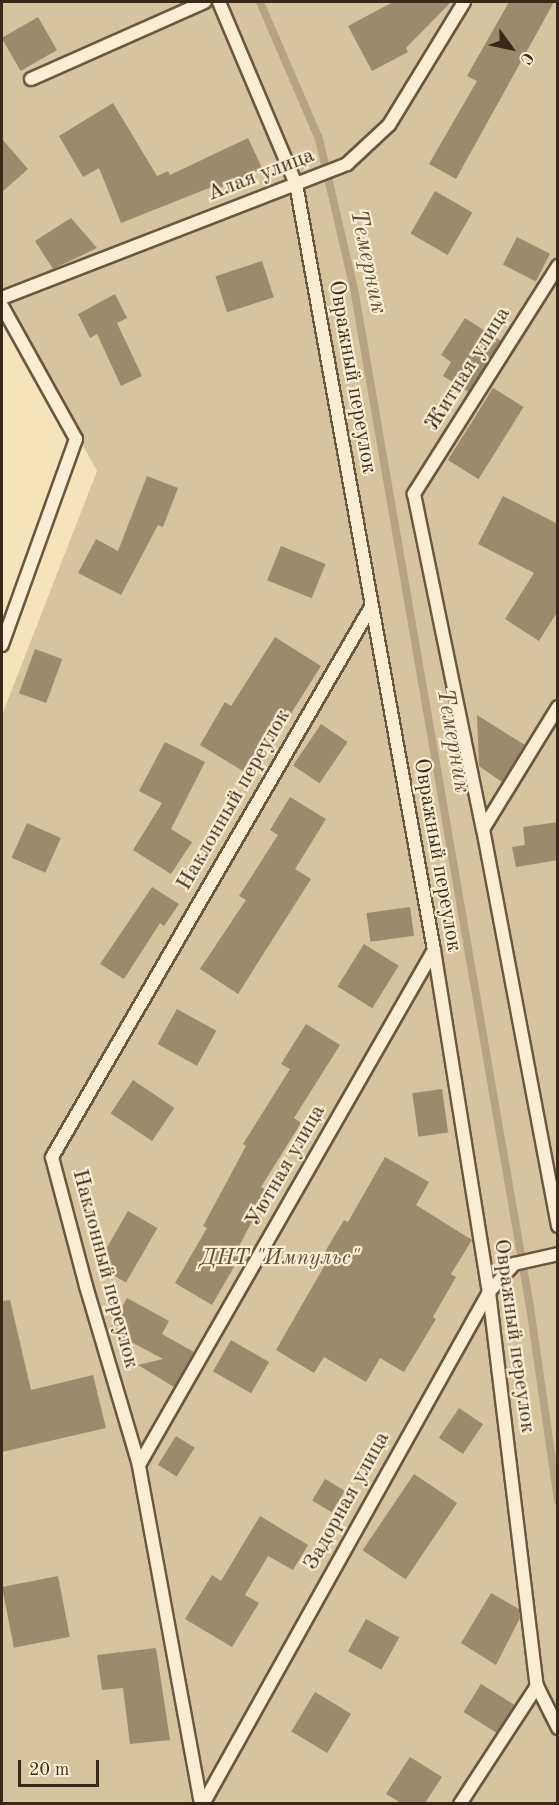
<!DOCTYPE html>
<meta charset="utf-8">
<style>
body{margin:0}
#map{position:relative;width:559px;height:1805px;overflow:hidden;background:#f7e3bb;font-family:"Old Standard TT",serif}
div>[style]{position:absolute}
.green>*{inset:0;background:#d7c39f}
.stream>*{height:8px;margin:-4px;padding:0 4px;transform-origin:4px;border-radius:4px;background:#b7a383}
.building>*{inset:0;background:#9d896c;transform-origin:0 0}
.roads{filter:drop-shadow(2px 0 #6b5740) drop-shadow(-2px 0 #6b5740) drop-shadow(0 2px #6b5740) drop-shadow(0 -2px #6b5740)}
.lane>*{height:12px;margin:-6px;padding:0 6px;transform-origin:6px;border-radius:6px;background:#faedd3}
span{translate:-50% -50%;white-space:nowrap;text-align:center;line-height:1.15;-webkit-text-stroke:4.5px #faedd3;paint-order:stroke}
.street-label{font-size:22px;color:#3c2817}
.park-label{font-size:22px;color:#634f39;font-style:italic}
.water-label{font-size:24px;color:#614d37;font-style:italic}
.frame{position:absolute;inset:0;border:3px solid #3c2817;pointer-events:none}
.north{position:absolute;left:481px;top:18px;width:60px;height:60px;-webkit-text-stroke:4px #faedd3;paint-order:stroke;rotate:123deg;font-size:16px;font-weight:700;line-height:24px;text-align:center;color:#3c2817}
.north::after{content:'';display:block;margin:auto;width:21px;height:27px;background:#3c2817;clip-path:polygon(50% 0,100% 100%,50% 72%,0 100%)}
.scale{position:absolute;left:18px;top:1760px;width:81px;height:27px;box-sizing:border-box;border:3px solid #3c2817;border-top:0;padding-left:8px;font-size:18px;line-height:21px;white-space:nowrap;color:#3c2817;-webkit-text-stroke:4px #faedd3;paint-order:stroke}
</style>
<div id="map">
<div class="green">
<i style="clip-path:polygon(2px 2px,557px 2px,557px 1803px,2px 1803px,2px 715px,97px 471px,2px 300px)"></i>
</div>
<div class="stream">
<i style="left:260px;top:2px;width:149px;rotate:66.7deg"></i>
<i style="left:319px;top:139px;width:159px;rotate:76.9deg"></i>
<i style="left:355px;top:294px;width:1028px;rotate:80.2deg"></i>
<i style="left:530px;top:1307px;width:196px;rotate:81.8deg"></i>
</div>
<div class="building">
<i style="clip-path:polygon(393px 2px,451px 2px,406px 48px,408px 52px,372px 71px,348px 26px)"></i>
<i style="clip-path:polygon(509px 2px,554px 2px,456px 179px,429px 164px,477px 81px,467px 76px)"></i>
<i style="left:38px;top:17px;width:38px;height:42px;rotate:60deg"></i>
<i style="clip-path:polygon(113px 103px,157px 176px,168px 171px,170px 175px,248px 138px,262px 168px,216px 190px,214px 186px,121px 223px,99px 168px,83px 177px,59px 136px)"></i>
<i style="clip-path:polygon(2px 139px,28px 169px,2px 192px)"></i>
<i style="left:435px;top:191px;width:43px;height:49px;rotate:30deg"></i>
<i style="clip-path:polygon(71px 218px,97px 248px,53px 269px,35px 241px)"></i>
<i style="left:517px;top:237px;width:37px;height:31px;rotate:27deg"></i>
<i style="left:262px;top:261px;width:38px;height:49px;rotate:72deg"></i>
<i style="clip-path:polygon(115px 294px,127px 318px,117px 323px,142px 376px,121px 386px,97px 334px,90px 338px,78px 314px)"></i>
<i style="clip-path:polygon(465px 318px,501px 341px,469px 392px,443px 376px,451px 362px,441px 355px)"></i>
<i style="left:493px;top:388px;width:36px;height:85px;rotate:32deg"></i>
<i style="clip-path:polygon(147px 476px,178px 488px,163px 527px,158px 525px,121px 595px,78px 573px,96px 539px,118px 551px)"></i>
<i style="clip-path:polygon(503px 496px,558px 524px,558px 611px,539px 641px,505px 619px,534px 573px,478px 544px)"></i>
<i style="left:281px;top:546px;width:48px;height:37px;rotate:22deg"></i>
<i style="clip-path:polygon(275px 637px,321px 666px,285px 723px,276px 718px,243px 771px,200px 745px,225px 702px,231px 706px)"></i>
<i style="left:35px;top:649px;width:29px;height:47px;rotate:20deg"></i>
<i style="clip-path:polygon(477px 715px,525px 745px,502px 782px,479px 766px)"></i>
<i style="left:321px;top:724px;width:32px;height:50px;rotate:34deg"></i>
<i style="clip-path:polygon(165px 742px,205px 762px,171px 829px,192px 842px,171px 874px,133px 850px,162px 803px,139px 791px)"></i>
<i style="clip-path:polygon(290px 797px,326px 819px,295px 869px,311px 879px,238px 994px,200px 969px,246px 900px,239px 896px,278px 835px,270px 830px)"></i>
<i style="clip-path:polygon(558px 822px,558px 860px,516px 867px,512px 847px,525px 845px,523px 827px)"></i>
<i style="left:27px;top:823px;width:37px;height:38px;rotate:24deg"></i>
<i style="clip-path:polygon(152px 887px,179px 904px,164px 926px,160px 923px,124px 979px,100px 964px)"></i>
<i style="left:410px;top:907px;width:29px;height:44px;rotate:82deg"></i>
<i style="left:364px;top:944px;width:41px;height:50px;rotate:32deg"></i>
<i style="left:177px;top:1009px;width:45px;height:40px;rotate:29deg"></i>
<i style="clip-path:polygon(306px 1024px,340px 1045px,294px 1118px,301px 1123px,261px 1187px,268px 1191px,237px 1250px,242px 1253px,212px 1305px,175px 1283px,207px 1228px,203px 1226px,246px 1146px,243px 1144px,290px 1069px,281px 1064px)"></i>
<i style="left:133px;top:1080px;width:50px;height:40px;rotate:34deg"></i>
<i style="left:442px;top:1089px;width:44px;height:30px;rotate:82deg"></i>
<i style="clip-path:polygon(385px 1157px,429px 1182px,416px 1205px,472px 1240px,451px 1274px,456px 1277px,433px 1317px,436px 1319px,404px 1372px,380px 1358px,366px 1382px,324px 1357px,314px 1373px,276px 1350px,326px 1263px,320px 1260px,344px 1220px,348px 1222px)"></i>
<i style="left:128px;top:1211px;width:34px;height:63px;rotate:30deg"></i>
<i style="clip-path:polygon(127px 1298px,169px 1321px,162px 1334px,194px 1352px,174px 1387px,138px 1365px,163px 1359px,109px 1330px)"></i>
<i style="clip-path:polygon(10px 1300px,31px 1390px,93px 1375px,106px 1428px,2px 1452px,2px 1301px)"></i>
<i style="left:231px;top:1340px;width:44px;height:36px;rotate:30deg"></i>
<i style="left:459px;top:1408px;width:29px;height:36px;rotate:34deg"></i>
<i style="left:176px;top:1436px;width:22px;height:34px;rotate:32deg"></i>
<i style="left:414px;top:1474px;width:52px;height:92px;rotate:34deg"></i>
<i style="left:325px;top:1479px;width:23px;height:25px;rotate:31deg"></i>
<i style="clip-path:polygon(260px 1516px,308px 1545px,293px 1570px,268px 1556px,245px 1595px,259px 1603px,232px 1647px,185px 1619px,212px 1575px,221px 1581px)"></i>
<i style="left:58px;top:1576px;width:62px;height:57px;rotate:79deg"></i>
<i style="clip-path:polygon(491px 1593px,519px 1609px,520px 1618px,496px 1665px,461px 1643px)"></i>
<i style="left:366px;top:1619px;width:38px;height:37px;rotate:29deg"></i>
<i style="clip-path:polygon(156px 1648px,170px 1740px,130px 1744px,123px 1688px,102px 1690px,97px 1655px)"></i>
<i style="left:481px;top:1684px;width:40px;height:33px;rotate:32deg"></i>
<i style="left:315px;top:1692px;width:42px;height:46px;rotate:31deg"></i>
<i style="clip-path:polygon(410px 1757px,442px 1777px,425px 1803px,401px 1803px,386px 1794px)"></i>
</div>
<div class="roads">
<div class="lane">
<i style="left:219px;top:2px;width:198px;rotate:67.1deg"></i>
<i style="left:296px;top:184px;width:778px;rotate:79.79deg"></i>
<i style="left:434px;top:950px;width:346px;rotate:80.9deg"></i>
<i style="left:489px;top:1292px;width:397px;rotate:83.1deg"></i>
<i style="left:537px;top:1686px;width:47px;rotate:63.4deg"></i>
<i style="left:31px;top:79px;width:190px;rotate:-23.9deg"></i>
<i style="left:558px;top:266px;width:270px;rotate:122.3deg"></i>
<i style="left:414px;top:494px;width:342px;rotate:78.4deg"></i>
<i style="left:483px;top:829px;width:404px;rotate:79.3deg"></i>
<i style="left:2px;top:298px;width:370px;rotate:-21.2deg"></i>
<i style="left:347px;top:164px;width:57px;rotate:-42.9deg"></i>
<i style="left:389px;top:125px;width:144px;rotate:-58.6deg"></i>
<i style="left:2px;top:306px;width:152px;rotate:60.9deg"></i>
<i style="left:76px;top:439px;width:219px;rotate:109.8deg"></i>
<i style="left:483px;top:829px;width:143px;rotate:-58.4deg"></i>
<i style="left:139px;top:1465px;width:594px;rotate:-60.2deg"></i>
<i style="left:201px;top:1804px;width:345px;rotate:-100.4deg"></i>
<i style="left:139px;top:1465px;width:187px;rotate:-106.5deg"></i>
<i style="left:86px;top:1286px;width:133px;rotate:-104.8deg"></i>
<i style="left:52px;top:1157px;width:636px;rotate:-59.89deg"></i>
<i style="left:203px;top:1804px;width:586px;rotate:-60.81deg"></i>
<i style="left:489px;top:1292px;width:38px;rotate:-48deg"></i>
<i style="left:514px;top:1264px;width:45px;rotate:-12.8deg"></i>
<i style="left:460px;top:1804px;width:141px;rotate:-56.9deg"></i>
</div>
</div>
<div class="street-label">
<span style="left:261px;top:175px;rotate:-21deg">Алая улица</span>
<span style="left:468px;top:369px;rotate:-58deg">Житная улица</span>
<span style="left:352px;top:377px;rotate:80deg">Овражный переулок</span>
<span style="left:234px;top:800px;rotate:-60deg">Наклонный переулок</span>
<span style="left:437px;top:855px;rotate:80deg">Овражный переулок</span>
<span style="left:286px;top:1166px;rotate:-60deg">Уютная улица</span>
<span style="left:105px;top:1269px;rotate:75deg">Наклонный переулок</span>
<span style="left:514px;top:1336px;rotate:82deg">Овражный переулок</span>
<span style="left:347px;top:1501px;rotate:-61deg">Задорная улица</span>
</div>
<div class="park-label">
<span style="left:280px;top:1259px">ДНТ "Импульс"</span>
</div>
<div class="water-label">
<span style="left:367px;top:262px;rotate:78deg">Темерник</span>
<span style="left:452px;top:741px;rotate:80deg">Темерник</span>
</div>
<div class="frame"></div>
<div class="north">С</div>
<div class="scale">20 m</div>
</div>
